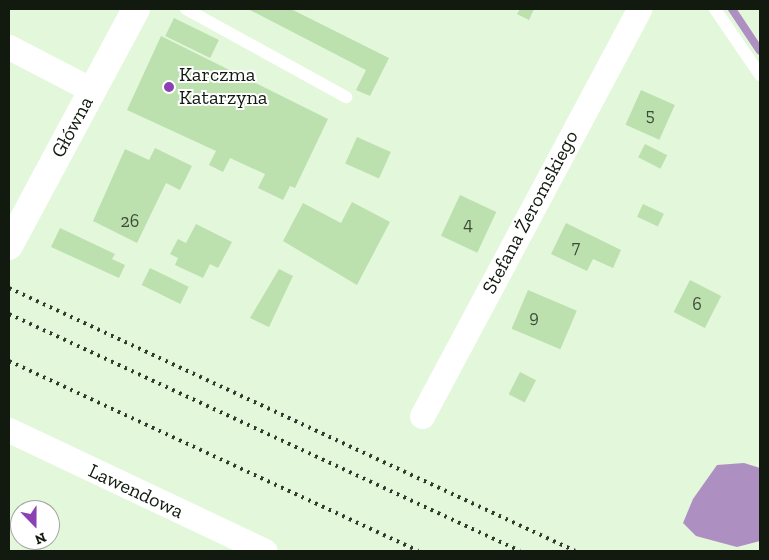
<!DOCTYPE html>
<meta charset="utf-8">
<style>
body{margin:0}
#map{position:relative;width:769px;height:560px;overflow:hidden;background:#e3f7db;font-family:"Zilla Slab",serif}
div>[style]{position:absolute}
.water>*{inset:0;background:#ad8fc1}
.stream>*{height:8px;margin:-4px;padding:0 4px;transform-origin:4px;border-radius:4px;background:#ad8fc1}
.building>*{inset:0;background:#bce1ae;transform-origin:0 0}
.service>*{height:12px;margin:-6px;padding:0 6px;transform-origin:6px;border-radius:6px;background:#fff}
.minor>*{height:25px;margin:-12.5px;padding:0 12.5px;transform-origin:12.5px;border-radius:12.5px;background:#fff}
.tertiary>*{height:28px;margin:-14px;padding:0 14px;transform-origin:14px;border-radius:14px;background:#fff}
.rail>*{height:4px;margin-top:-2px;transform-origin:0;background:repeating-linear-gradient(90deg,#313b2e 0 2.5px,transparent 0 7.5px)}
.dots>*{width:14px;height:14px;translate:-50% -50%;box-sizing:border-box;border:2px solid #fff;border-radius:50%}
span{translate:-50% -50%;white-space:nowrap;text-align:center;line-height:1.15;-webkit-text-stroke:4px #fff;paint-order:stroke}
.number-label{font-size:18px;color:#3c4c38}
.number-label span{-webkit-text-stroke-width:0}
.poi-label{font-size:20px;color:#121a10}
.left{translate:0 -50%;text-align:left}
.street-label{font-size:20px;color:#121a10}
.frame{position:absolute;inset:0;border:10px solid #121a10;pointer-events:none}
.north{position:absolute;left:10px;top:500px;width:50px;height:50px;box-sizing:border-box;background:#fff;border:1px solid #a0a39f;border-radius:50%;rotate:158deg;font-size:14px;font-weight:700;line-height:20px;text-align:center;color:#121a10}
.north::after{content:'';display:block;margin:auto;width:18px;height:22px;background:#8b41b3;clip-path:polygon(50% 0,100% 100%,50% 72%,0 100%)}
</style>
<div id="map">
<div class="water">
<i style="clip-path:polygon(744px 463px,760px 468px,760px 541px,737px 547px,696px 536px,683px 523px,693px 499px,717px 465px)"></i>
</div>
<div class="stream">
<i style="left:732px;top:9px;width:50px;rotate:56.3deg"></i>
</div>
<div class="building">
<i style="clip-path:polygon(248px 9px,291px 9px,389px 58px,370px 96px,356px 90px,366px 70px)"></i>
<i style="clip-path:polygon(520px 9px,534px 9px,529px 20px,517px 14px)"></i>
<i style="left:174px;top:18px;width:50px;height:20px;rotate:26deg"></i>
<i style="clip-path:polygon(161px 36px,328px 119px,295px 188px,290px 186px,283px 200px,258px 188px,265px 174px,230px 158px,223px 172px,209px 165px,216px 151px,127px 110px)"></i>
<i style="left:641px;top:90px;width:37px;height:38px;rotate:24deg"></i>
<i style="left:357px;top:137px;width:37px;height:29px;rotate:24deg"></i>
<i style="left:645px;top:144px;width:25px;height:15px;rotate:27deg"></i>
<i style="clip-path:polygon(155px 148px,192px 166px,180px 190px,166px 183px,137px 243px,93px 221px,125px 149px,149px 160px)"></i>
<i style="left:460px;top:195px;width:40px;height:45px;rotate:25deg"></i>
<i style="clip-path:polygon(352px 202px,390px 222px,357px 285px,283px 241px,303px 203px,341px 223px)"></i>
<i style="left:643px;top:204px;width:23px;height:14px;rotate:25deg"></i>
<i style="clip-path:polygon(566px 223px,621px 250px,613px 268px,593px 259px,587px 271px,551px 254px)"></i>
<i style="clip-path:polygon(196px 224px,232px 242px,218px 268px,210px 264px,203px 278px,175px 265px,178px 258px,170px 254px,178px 239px,186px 243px)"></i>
<i style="clip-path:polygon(60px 228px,115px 254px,112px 259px,125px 265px,119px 278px,51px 247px)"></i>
<i style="left:150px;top:268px;width:43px;height:19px;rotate:26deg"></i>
<i style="clip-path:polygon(279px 269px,293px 276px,269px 327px,250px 318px)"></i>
<i style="left:690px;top:280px;width:35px;height:36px;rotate:27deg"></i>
<i style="left:528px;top:290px;width:53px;height:42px;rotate:23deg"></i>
<i style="left:520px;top:372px;width:18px;height:25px;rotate:27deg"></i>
</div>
<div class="service">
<i style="left:186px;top:9px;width:183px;rotate:28.8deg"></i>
<i style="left:715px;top:9px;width:80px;rotate:55.7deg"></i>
</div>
<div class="minor">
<i style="left:9px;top:47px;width:93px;rotate:27.4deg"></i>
<i style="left:422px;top:416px;width:461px;rotate:-61.9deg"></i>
<i style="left:9px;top:430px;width:283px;rotate:25.3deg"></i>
</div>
<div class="tertiary">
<i style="left:9px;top:246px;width:269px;rotate:-61.8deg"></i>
</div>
<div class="rail">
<i style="left:9px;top:288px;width:624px;rotate:24.92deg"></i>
<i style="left:9px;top:314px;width:563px;rotate:24.88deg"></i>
<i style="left:9px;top:361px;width:451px;rotate:24.9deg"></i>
</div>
<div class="dots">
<i style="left:169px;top:87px;background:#8b41b3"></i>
</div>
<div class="number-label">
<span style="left:650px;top:115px">5</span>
<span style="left:130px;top:221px">26</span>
<span style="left:468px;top:224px">4</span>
<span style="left:576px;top:247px">7</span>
<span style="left:697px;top:304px">6</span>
<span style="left:534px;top:317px">9</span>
</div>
<div class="poi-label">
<span class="left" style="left:179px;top:86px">Karczma<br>Katarzyna</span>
</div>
<div class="street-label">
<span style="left:72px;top:127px;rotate:-62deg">Główna</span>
<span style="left:530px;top:212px;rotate:-62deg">Stefana Żeromskiego</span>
<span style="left:136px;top:491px;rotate:25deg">Lawendowa</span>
</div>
<div class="frame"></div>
<div class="north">N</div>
</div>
